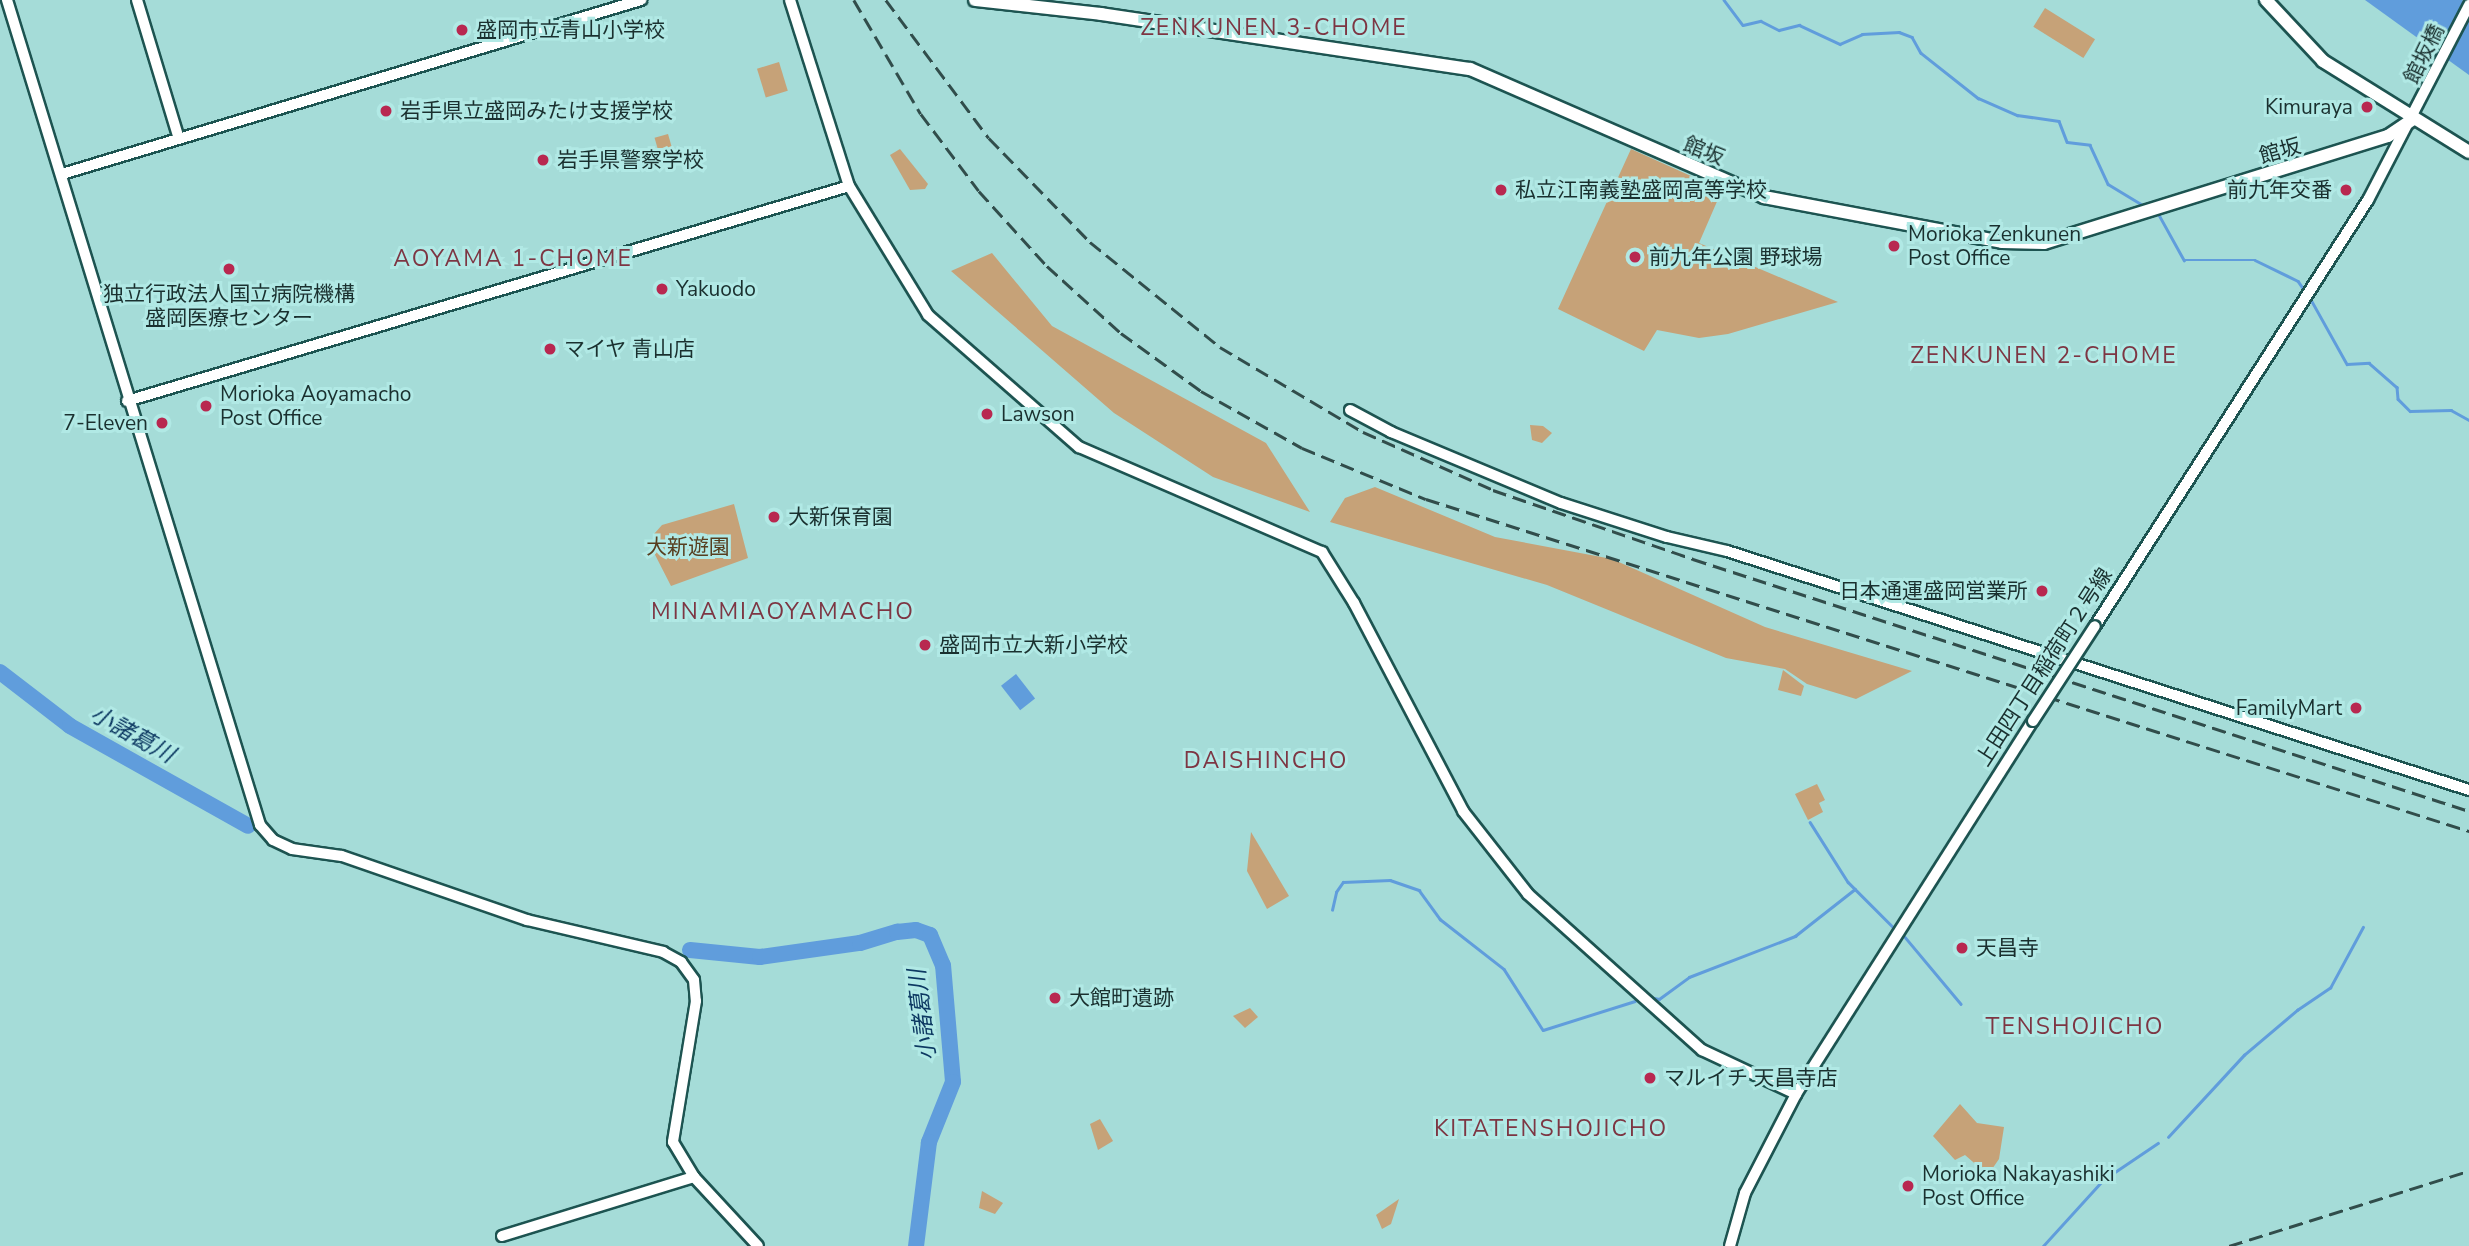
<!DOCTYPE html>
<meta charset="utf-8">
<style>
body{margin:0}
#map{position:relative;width:2469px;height:1246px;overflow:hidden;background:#a5dcd8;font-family:"Nunito Sans","Noto Sans JP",sans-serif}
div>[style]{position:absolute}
.green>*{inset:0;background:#c6a278;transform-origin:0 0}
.water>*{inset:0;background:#609ddc;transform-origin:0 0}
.stream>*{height:2.5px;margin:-1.25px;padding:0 1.25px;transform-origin:1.25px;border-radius:1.25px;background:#609ddc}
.river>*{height:16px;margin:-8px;padding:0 8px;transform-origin:8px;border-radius:8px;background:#609ddc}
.roads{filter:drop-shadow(2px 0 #1d5451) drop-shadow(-2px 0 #1d5451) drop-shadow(0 2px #1d5451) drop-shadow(0 -2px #1d5451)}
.tertiary>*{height:10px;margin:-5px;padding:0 5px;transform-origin:5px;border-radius:5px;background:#fff}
.secondary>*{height:12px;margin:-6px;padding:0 6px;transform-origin:6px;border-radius:6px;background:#fff}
.rail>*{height:2.5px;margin-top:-1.25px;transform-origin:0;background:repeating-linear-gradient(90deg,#314d4b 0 14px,transparent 0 21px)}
.bridges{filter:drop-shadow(2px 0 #1d5451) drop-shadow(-2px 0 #1d5451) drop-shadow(0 2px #1d5451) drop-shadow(0 -2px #1d5451)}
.tertiary-bridge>*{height:10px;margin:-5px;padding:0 5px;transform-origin:5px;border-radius:5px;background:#fff}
.dots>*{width:19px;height:19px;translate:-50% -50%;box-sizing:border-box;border:4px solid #b1e9e5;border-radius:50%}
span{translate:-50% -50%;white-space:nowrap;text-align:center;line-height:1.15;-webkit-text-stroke:6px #b1e9e5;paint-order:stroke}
.poi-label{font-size:21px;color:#1a302f}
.left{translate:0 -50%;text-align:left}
.right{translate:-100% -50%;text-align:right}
.street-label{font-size:21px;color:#1a302f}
.park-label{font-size:21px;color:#573e1f}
.neighbourhood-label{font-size:23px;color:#7d3643;letter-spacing:2px}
.water-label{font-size:23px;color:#0d3962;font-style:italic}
</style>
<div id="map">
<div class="green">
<i style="left:2045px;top:8px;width:59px;height:22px;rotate:32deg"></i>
<i style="left:779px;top:62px;width:30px;height:23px;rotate:73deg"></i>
<i style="left:668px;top:134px;width:32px;height:14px;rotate:74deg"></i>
<i style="clip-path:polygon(900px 149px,928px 184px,925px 189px,910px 190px,890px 155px)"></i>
<i style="clip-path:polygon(1631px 149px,1722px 190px,1699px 243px,1838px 302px,1728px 334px,1699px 338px,1657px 330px,1644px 351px,1558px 309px)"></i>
<i style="clip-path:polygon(992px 253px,1052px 326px,1266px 443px,1310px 512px,1213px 477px,1114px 413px,951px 271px)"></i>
<i style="clip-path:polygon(1530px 425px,1543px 426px,1552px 433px,1542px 443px,1532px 440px)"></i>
<i style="clip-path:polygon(1375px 487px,1495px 537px,1612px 559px,1765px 627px,1912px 671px,1856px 699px,1807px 684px,1785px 669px,1726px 658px,1547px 585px,1330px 522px,1345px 498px)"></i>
<i style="clip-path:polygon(734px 504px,748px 558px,671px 586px,650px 545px,655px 542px,654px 534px,662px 525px)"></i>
<i style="clip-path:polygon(1783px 670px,1804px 686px,1801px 696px,1778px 690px)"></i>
<i style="clip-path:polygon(1817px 784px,1825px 800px,1819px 803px,1823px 812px,1808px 820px,1795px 794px)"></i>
<i style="clip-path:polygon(1251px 832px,1289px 896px,1267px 909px,1247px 871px)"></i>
<i style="clip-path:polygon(1250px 1008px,1258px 1017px,1245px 1028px,1233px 1016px)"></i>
<i style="clip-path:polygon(1960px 1104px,1977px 1123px,2004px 1127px,1999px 1159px,1988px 1175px,1965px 1155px,1955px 1160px,1933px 1136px)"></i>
<i style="clip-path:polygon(1100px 1119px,1113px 1141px,1098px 1150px,1090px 1124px)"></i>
<i style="clip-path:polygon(982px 1191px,1003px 1203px,995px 1214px,979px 1208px)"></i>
<i style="clip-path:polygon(1399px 1199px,1391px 1224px,1382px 1229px,1376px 1215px)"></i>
</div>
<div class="water">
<i style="clip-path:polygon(2365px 0,2462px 0,2469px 5px,2469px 75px)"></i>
<i style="left:1016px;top:674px;width:31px;height:19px;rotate:52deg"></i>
</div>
<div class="stream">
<i style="left:1724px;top:0;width:31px;rotate:53deg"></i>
<i style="left:1743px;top:25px;width:18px;rotate:-13deg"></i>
<i style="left:1761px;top:21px;width:20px;rotate:27deg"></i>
<i style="left:1779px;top:30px;width:21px;rotate:-14deg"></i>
<i style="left:1799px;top:25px;width:45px;rotate:24.9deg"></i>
<i style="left:1840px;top:44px;width:24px;rotate:-24deg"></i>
<i style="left:1862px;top:34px;width:37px;rotate:-3deg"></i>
<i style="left:1899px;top:32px;width:14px;rotate:21deg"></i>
<i style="left:1912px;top:37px;width:18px;rotate:61deg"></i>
<i style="left:1921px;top:53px;width:73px;rotate:38.3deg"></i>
<i style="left:1978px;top:98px;width:43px;rotate:23.6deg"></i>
<i style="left:2017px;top:115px;width:42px;rotate:8.1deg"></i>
<i style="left:2059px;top:121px;width:22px;rotate:69deg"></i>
<i style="left:2067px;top:142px;width:23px;rotate:7deg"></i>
<i style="left:2090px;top:145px;width:43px;rotate:65.2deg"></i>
<i style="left:2108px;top:184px;width:44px;rotate:31.2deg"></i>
<i style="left:2158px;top:213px;width:54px;rotate:61deg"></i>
<i style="left:2184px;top:260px;width:71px"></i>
<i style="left:2255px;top:260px;width:48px;rotate:26deg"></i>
<i style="left:2298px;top:281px;width:12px;rotate:55deg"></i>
<i style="left:2309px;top:296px;width:78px;rotate:60.8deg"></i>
<i style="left:2347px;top:364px;width:22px;rotate:-3deg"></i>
<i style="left:2369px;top:363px;width:37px;rotate:41deg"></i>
<i style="left:2397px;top:387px;width:12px;rotate:85deg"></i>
<i style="left:2398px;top:399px;width:17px;rotate:45deg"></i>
<i style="left:2410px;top:411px;width:41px;rotate:-1.4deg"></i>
<i style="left:2451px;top:410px;width:21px;rotate:29deg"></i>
<i style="left:1810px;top:822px;width:71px;rotate:57.7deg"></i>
<i style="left:1848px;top:882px;width:64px;rotate:45deg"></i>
<i style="left:1332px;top:910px;width:18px;rotate:-77deg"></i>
<i style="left:1336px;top:892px;width:12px;rotate:-55deg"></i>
<i style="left:1343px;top:882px;width:47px;rotate:-2.4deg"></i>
<i style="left:1390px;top:880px;width:31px;rotate:19deg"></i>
<i style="left:1419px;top:890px;width:36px;rotate:54deg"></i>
<i style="left:1440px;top:919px;width:81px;rotate:38deg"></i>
<i style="left:1504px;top:969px;width:72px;rotate:57.4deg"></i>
<i style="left:1543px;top:1030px;width:96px;rotate:-17.5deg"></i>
<i style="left:1905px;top:937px;width:87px;rotate:50.1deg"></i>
<i style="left:1649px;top:997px;width:10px;rotate:11deg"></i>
<i style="left:1659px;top:999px;width:37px;rotate:-36deg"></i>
<i style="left:1689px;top:977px;width:114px;rotate:-21.1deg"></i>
<i style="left:1795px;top:936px;width:76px;rotate:-38.1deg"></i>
<i style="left:2168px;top:1137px;width:112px;rotate:-47.2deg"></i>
<i style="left:2244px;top:1055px;width:70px;rotate:-40.3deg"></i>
<i style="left:2297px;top:1010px;width:40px;rotate:-34deg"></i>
<i style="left:2330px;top:988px;width:69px;rotate:-61.6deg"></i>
<i style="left:2043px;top:1246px;width:89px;rotate:-47.7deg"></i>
<i style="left:2103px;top:1180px;width:66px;rotate:-33.9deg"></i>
</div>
<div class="river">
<i style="left:0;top:672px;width:88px;rotate:37.6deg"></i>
<i style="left:70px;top:726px;width:204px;rotate:29.3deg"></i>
<i style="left:690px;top:950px;width:70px;rotate:5.7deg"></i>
<i style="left:760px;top:957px;width:101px;rotate:-8deg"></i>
<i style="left:860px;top:943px;width:39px;rotate:-17deg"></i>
<i style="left:897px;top:932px;width:19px;rotate:-6deg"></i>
<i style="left:916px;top:930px;width:15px;rotate:20deg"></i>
<i style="left:930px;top:935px;width:33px;rotate:67deg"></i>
<i style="left:943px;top:965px;width:117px;rotate:85.1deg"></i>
<i style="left:953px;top:1082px;width:65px;rotate:111.8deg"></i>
<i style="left:929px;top:1142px;width:105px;rotate:97.1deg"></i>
</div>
<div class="roads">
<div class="tertiary">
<i style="left:7px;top:0;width:863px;rotate:72.95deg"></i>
<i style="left:260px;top:825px;width:20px;rotate:49deg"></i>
<i style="left:273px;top:840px;width:21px;rotate:25deg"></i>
<i style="left:292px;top:849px;width:50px;rotate:8deg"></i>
<i style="left:342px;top:856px;width:196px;rotate:19.1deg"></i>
<i style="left:527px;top:920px;width:140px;rotate:13.2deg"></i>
<i style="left:663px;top:952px;width:21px;rotate:29deg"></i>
<i style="left:681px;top:962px;width:22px;rotate:54deg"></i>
<i style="left:694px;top:980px;width:21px;rotate:85deg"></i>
<i style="left:696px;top:1001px;width:143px;rotate:99.3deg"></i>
<i style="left:673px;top:1142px;width:41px;rotate:59deg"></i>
<i style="left:694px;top:1177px;width:94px;rotate:47.2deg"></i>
<i style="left:137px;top:0;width:145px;rotate:73.2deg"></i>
<i style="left:790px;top:0;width:195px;rotate:72.4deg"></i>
<i style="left:849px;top:186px;width:151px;rotate:58.5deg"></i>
<i style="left:928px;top:315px;width:201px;rotate:41.2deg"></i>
<i style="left:1079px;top:447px;width:265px;rotate:23.4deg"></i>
<i style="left:1322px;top:552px;width:60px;rotate:57.9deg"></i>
<i style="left:1354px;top:603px;width:235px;rotate:62.3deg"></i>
<i style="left:1463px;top:811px;width:105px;rotate:51.9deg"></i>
<i style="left:1528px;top:894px;width:234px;rotate:41.9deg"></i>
<i style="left:1702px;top:1050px;width:104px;rotate:25.1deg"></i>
<i style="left:62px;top:174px;width:605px;rotate:-16.73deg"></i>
<i style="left:127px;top:401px;width:753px;rotate:-16.58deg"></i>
<i style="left:1350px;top:410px;width:47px;rotate:28.2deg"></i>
<i style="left:1391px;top:432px;width:184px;rotate:22.7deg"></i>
<i style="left:1561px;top:503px;width:111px;rotate:17.8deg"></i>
<i style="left:1667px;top:537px;width:62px;rotate:13.1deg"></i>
<i style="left:1727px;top:551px;width:780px;rotate:17.85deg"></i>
<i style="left:2095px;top:626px;width:506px;rotate:-57.35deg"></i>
<i style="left:2368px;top:200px;width:220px;rotate:-62.6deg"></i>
<i style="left:502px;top:1236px;width:201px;rotate:-17.1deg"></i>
<i style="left:1730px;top:1246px;width:55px;rotate:-74.2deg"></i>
<i style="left:1745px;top:1193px;width:111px;rotate:-62.7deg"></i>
<i style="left:1796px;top:1094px;width:442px;rotate:-57.6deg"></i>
</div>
<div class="secondary">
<i style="left:975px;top:0;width:127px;rotate:6.3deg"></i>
<i style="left:1101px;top:14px;width:373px;rotate:8.5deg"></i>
<i style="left:1470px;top:69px;width:321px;rotate:23.5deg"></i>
<i style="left:1764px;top:197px;width:242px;rotate:10.7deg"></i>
<i style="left:2002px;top:242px;width:42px;rotate:1.4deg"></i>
<i style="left:2044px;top:243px;width:360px;rotate:-17.3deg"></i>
<i style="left:2388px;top:136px;width:30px;rotate:-34deg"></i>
<i style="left:2266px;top:0;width:83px;rotate:46.9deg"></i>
<i style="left:2323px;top:61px;width:172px;rotate:31.9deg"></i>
</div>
</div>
<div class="rail">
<i style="left:854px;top:0;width:132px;rotate:59.6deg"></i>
<i style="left:921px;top:114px;width:96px;rotate:53deg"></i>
<i style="left:979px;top:191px;width:101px;rotate:47.8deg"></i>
<i style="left:1047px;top:266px;width:100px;rotate:42.2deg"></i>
<i style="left:1121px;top:333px;width:99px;rotate:35.9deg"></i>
<i style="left:1201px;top:391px;width:116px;rotate:29.4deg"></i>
<i style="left:1302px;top:448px;width:134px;rotate:22.4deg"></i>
<i style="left:1426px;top:499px;width:1095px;rotate:17.66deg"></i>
<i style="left:886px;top:0;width:172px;rotate:53.3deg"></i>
<i style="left:989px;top:138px;width:145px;rotate:45.8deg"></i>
<i style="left:1090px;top:242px;width:167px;rotate:38.9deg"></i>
<i style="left:1220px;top:347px;width:166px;rotate:30.7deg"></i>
<i style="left:1363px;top:432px;width:142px;rotate:24deg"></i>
<i style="left:1493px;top:490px;width:212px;rotate:19deg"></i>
<i style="left:1693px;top:559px;width:816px;rotate:17.99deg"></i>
<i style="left:2229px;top:1246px;width:251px;rotate:-17.4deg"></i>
</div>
<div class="bridges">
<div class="tertiary-bridge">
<i style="left:2033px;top:721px;width:113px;rotate:-56.9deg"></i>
</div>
</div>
<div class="dots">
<i style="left:462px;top:30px;background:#b82850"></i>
<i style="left:2367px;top:107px;background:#b82850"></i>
<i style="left:386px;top:111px;background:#b82850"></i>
<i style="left:543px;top:160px;background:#b82850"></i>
<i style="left:1501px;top:190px;background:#b82850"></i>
<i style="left:2346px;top:190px;background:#b82850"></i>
<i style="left:1894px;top:246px;background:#b82850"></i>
<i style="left:1635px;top:257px;background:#b82850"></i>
<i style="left:229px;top:269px;background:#b82850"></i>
<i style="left:662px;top:289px;background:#b82850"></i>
<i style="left:550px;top:349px;background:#b82850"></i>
<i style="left:206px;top:406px;background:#b82850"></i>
<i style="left:987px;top:414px;background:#b82850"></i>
<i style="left:162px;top:423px;background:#b82850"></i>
<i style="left:774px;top:517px;background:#b82850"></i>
<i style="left:2042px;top:591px;background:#b82850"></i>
<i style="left:925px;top:645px;background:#b82850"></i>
<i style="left:2356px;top:708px;background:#b82850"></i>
<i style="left:1962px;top:948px;background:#b82850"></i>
<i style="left:1055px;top:998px;background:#b82850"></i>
<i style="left:1650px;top:1078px;background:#b82850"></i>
<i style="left:1908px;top:1186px;background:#b82850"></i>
</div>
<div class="poi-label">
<span class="left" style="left:476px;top:30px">盛岡市立青山小学校</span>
<span class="right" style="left:2353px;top:107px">Kimuraya</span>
<span class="left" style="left:400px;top:111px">岩手県立盛岡みたけ支援学校</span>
<span class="left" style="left:557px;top:160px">岩手県警察学校</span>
<span class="left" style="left:1515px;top:190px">私立江南義塾盛岡高等学校</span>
<span class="right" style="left:2332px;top:190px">前九年交番</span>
<span class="left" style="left:1908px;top:246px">Morioka Zenkunen<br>Post Office</span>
<span class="left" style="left:1649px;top:257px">前九年公園 野球場</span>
<span class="left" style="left:676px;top:289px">Yakuodo</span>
<span style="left:229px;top:306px">独立行政法人国立病院機構<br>盛岡医療センター</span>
<span class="left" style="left:564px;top:349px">マイヤ 青山店</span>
<span class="left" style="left:220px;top:406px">Morioka Aoyamacho<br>Post Office</span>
<span class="left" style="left:1001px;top:414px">Lawson</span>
<span class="right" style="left:148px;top:423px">7-Eleven</span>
<span class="left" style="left:788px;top:517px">大新保育園</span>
<span class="right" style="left:2028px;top:591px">日本通運盛岡営業所</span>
<span class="left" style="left:939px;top:645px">盛岡市立大新小学校</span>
<span class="right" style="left:2342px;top:708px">FamilyMart</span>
<span class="left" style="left:1976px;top:948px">天昌寺</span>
<span class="left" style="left:1069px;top:998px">大館町遺跡</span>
<span class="left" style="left:1664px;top:1078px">マルイチ 天昌寺店</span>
<span class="left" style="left:1922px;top:1186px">Morioka Nakayashiki<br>Post Office</span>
</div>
<div class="street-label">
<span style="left:2424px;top:54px;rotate:-64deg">館坂橋</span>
<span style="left:1704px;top:151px;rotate:22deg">館坂</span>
<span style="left:2280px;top:151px;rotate:-16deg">館坂</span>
<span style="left:2044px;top:667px;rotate:-57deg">上田四丁目稲荷町２号線</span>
</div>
<div class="park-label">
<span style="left:688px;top:547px">大新遊園</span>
</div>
<div class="neighbourhood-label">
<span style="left:1274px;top:28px">ZENKUNEN 3-CHOME</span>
<span style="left:513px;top:259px">AOYAMA 1-CHOME</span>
<span style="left:2044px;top:356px">ZENKUNEN 2-CHOME</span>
<span style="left:783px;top:612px">MINAMIAOYAMACHO</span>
<span style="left:1266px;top:761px">DAISHINCHO</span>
<span style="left:2075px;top:1027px">TENSHOJICHO</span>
<span style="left:1551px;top:1129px">KITATENSHOJICHO</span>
</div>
<div class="water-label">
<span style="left:132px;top:735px;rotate:29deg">小諸葛川</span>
<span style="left:923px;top:1015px;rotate:-97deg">小諸葛川</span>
</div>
</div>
